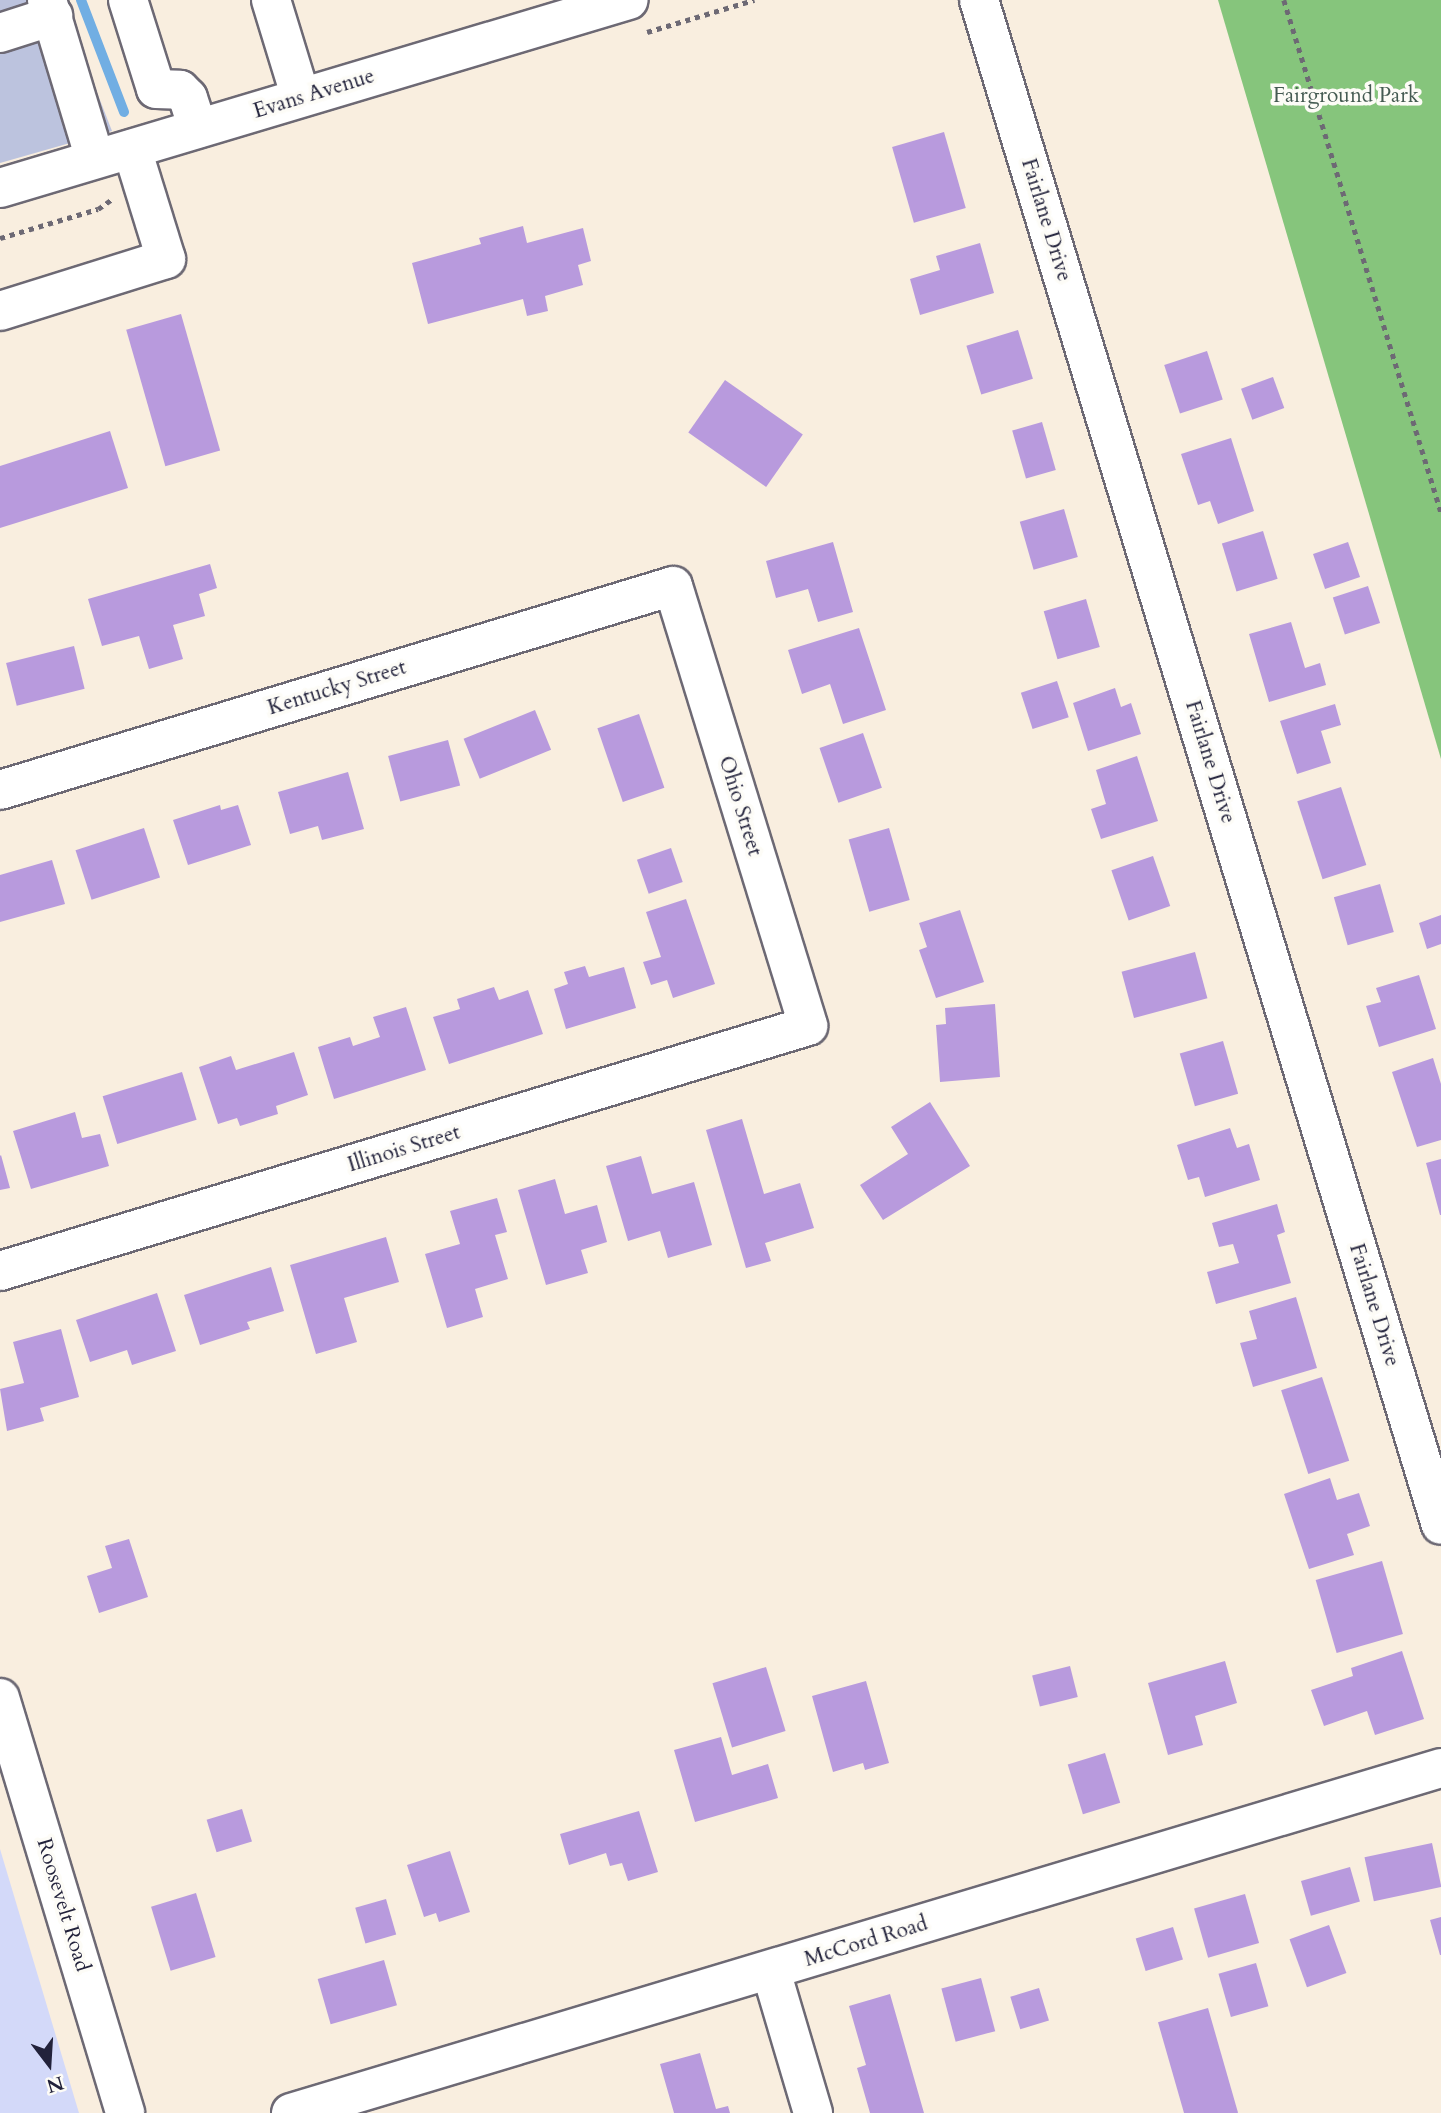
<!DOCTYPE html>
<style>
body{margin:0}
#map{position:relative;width:1441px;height:2113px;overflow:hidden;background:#f9eedf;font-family:Cardo,serif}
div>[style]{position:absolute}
.built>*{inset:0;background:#d3d9f9}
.industrial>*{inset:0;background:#bcc3de}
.green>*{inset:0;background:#86c57c}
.stream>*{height:10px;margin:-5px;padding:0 5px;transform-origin:5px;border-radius:5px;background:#71aee3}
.building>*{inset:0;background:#b89add;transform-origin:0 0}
.path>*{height:4.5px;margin-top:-2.25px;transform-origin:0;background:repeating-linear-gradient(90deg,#6d6974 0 5px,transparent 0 10px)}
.roads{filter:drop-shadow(2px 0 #6d6974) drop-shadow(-2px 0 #6d6974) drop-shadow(0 2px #6d6974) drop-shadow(0 -2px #6d6974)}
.minor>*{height:38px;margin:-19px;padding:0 19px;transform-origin:19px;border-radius:19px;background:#fff}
span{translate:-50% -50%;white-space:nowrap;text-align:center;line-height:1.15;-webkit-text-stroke:7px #fdfcf7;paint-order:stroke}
.street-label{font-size:21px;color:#22223b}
.park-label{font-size:21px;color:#455b52}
.north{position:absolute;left:14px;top:2029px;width:70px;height:70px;-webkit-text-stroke:5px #fdfcf7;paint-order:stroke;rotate:163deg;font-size:19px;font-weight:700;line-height:28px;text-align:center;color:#22223b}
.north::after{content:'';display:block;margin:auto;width:24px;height:32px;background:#22223b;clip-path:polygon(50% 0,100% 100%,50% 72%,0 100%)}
</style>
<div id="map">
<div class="built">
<i style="clip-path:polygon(0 1849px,79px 2113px,0 2113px)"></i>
</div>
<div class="industrial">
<i style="clip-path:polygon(0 0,61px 0,112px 131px,0 163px)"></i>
</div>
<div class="green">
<i style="clip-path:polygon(1218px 0,1441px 0,1441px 759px)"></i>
</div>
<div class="stream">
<i style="left:81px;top:0;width:120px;rotate:69deg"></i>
</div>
<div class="building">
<i style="left:944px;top:132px;width:79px;height:54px;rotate:74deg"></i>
<i style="clip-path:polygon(523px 226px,527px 243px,583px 228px,591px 261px,578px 265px,583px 285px,545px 296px,548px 311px,527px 316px,523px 299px,428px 324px,412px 263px,481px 244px,479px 238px)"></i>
<i style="clip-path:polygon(980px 243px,994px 293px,920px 315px,910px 279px,940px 270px,936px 256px)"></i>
<i style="left:181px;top:314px;width:142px;height:57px;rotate:74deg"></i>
<i style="left:1018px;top:330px;width:51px;height:54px;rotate:73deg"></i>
<i style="left:1207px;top:351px;width:51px;height:45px;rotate:72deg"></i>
<i style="left:1273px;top:377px;width:33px;height:34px;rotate:70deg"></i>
<i style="left:725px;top:380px;width:95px;height:64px;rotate:35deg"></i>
<i style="left:1042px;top:422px;width:50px;height:31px;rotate:74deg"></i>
<i style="clip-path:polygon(110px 431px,128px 488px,0 528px,0 466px)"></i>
<i style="clip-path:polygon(1231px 438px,1254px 511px,1218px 524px,1210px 501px,1198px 505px,1181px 454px)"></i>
<i style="left:1064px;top:509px;width:50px;height:46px;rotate:74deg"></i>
<i style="left:1263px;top:531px;width:50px;height:43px;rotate:73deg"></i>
<i style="clip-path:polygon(833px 542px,853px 612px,818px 622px,808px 589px,776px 598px,766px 561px)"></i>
<i style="left:1348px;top:542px;width:37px;height:37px;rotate:71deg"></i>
<i style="clip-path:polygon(210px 564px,217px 588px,199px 594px,205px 616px,173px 625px,183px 659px,149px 669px,139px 636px,102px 646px,88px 599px)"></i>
<i style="left:1368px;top:586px;width:39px;height:37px;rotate:72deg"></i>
<i style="left:1086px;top:599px;width:50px;height:44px;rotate:74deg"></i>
<i style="clip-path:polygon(1291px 622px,1305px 668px,1320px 663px,1326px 685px,1269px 702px,1249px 634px)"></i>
<i style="clip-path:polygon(859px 628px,886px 710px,843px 724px,830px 684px,802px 694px,788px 650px)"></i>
<i style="left:74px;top:646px;width:44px;height:70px;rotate:76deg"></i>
<i style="left:1057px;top:681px;width:38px;height:38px;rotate:72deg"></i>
<i style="clip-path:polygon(1115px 688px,1121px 707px,1131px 703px,1141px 734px,1088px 751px,1073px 703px)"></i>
<i style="clip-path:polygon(1335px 704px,1341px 725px,1321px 731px,1331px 763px,1297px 774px,1280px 721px)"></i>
<i style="left:535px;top:710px;width:43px;height:77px;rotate:68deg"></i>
<i style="left:639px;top:714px;width:78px;height:44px;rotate:71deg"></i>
<i style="left:863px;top:733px;width:58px;height:46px;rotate:71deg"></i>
<i style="left:448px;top:740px;width:47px;height:62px;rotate:75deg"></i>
<i style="clip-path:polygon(1137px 756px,1158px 821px,1101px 839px,1091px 809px,1106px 804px,1096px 770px)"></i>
<i style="clip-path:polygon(348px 772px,364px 829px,322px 840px,318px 826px,290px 834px,278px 792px)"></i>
<i style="left:1341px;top:787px;width:82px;height:46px;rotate:72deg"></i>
<i style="clip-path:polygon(220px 805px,221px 810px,238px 805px,251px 845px,188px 865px,173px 820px)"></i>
<i style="left:144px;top:828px;width:52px;height:72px;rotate:72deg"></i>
<i style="left:889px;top:828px;width:75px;height:42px;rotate:74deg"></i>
<i style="left:671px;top:848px;width:36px;height:36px;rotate:71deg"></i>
<i style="left:1153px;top:856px;width:53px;height:44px;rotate:71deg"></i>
<i style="clip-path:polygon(52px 860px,65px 904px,0 922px,0 875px)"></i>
<i style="left:1380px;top:884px;width:50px;height:48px;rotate:74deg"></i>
<i style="clip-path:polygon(686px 899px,715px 984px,673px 998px,667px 980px,651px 985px,643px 962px,661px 957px,646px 912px)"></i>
<i style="clip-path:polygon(960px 910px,984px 982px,936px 998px,919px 950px,927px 947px,919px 923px)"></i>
<i style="clip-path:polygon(1441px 915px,1441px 944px,1427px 949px,1419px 923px)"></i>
<i style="left:1195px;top:952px;width:48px;height:76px;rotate:75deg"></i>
<i style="clip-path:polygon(585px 966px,589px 977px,624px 967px,636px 1008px,566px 1029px,554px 989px,568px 984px,564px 972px)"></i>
<i style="clip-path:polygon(1419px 975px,1436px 1029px,1379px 1047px,1366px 1006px,1381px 1002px,1376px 988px)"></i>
<i style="clip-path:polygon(494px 987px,499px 1000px,528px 990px,543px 1034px,449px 1064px,433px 1017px,460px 1009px,457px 999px)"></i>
<i style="clip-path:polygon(995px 1004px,1000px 1077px,940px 1082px,936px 1025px,946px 1024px,945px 1008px)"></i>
<i style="clip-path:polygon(406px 1007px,426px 1070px,334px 1099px,318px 1047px,350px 1037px,353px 1046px,380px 1037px,373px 1017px)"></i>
<i style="left:1223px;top:1041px;width:55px;height:45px;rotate:74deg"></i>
<i style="clip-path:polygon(294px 1052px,308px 1095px,276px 1106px,278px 1114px,240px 1126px,237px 1118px,218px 1124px,199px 1067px,231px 1056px,236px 1070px)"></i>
<i style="clip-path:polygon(1433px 1058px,1441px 1084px,1441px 1140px,1417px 1147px,1392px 1072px)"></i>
<i style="left:182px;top:1072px;width:50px;height:83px;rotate:73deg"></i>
<i style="clip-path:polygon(930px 1102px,970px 1166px,883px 1220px,860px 1185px,908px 1154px,891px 1127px)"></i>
<i style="clip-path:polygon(75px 1112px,82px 1138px,100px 1134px,109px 1166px,31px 1189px,13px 1131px)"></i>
<i style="clip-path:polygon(742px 1119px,764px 1194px,800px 1183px,814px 1228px,765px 1243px,771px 1261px,746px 1268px,706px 1130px)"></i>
<i style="clip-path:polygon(1230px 1128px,1237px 1148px,1249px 1144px,1260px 1180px,1205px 1197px,1199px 1177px,1188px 1180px,1177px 1145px)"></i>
<i style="clip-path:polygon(1px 1155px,10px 1188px,0 1190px,0 1156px)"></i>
<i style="clip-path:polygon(641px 1156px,652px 1194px,694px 1182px,712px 1245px,668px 1258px,660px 1231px,628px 1241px,606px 1166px)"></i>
<i style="clip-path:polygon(1441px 1159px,1441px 1215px,1440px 1215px,1426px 1163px)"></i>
<i style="clip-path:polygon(555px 1179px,565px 1214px,597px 1205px,607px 1242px,581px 1250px,588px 1273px,546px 1285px,518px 1190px)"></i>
<i style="clip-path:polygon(497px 1198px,507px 1232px,495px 1235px,508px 1279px,475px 1289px,483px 1317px,447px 1328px,425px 1254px,460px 1244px,450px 1211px)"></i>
<i style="clip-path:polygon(1277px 1204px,1285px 1232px,1277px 1235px,1291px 1283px,1216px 1304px,1207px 1272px,1239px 1263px,1233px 1244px,1219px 1247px,1212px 1223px)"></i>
<i style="clip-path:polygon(386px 1237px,399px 1282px,344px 1298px,357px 1342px,316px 1354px,290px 1265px)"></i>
<i style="clip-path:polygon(271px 1267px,284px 1311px,247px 1322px,250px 1329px,200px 1345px,184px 1295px)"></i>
<i style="clip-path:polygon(157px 1293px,176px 1351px,132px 1365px,127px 1350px,90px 1362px,76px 1320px)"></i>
<i style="clip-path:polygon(1296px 1297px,1317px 1368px,1253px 1387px,1240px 1343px,1257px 1339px,1249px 1311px)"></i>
<i style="clip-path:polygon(61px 1329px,79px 1397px,40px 1408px,44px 1421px,7px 1431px,0 1389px,24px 1383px,13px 1342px)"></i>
<i style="left:1322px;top:1377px;width:88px;height:43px;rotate:72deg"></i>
<i style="clip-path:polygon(1330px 1478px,1337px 1500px,1359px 1493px,1370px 1526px,1347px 1534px,1354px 1555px,1309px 1569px,1284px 1494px)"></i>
<i style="clip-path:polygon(129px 1539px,148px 1597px,99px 1613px,87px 1576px,112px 1568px,105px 1546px)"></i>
<i style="left:1382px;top:1561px;width:76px;height:69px;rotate:74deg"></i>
<i style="clip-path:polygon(1402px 1651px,1424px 1719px,1375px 1735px,1367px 1711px,1324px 1726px,1311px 1690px,1353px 1676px,1351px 1668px)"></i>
<i style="clip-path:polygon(1225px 1661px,1237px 1703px,1195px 1716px,1203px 1745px,1168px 1755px,1148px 1683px)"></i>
<i style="left:1070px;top:1666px;width:32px;height:39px;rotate:76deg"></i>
<i style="left:766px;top:1667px;width:67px;height:56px;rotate:73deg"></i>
<i style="clip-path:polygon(866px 1681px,889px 1763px,865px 1770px,863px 1763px,833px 1772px,812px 1696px)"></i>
<i style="clip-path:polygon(721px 1737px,732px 1775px,768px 1764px,778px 1798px,695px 1822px,674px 1750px)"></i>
<i style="left:1105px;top:1753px;width:52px;height:39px;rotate:73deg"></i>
<i style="left:242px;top:1809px;width:34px;height:37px;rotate:73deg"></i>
<i style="clip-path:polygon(639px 1811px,658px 1872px,628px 1881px,622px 1863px,610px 1866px,606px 1853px,569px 1865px,560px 1834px)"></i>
<i style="left:1432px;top:1843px;width:45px;height:69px;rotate:78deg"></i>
<i style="clip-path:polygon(450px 1851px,470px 1912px,439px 1922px,436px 1913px,424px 1917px,407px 1865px)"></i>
<i style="left:1350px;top:1867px;width:36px;height:51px;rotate:74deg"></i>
<i style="left:196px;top:1893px;width:67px;height:47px;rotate:73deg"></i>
<i style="left:1245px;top:1894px;width:51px;height:53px;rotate:74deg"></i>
<i style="left:386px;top:1899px;width:37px;height:32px;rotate:74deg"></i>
<i style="clip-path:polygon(1441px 1917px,1441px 1955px,1440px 1955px,1430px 1920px)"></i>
<i style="left:1329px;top:1925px;width:51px;height:42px;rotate:70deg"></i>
<i style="left:1173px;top:1927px;width:34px;height:39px;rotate:73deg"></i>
<i style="left:384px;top:1960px;width:47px;height:69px;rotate:74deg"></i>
<i style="left:1256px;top:1963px;width:45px;height:39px;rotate:74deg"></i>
<i style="left:981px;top:1978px;width:55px;height:41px;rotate:75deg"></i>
<i style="left:1039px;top:1988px;width:34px;height:30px;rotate:73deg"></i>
<i style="clip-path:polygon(890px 1994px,924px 2113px,870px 2113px,857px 2068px,866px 2065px,849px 2006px)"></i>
<i style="left:1208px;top:2008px;width:109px;height:52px;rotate:74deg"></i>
<i style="clip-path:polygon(700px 2053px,716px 2109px,728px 2106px,730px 2113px,674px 2113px,660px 2064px)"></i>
</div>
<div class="path">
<i style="left:1284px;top:0;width:536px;rotate:72.95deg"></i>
<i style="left:647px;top:32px;width:112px;rotate:-16.7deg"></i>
<i style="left:0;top:238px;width:102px;rotate:-16.5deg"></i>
<i style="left:98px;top:209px;width:16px;rotate:-35deg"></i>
</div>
<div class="roads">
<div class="minor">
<i style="left:47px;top:0;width:166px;rotate:73.2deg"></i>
<i style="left:128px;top:0;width:93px;rotate:72.5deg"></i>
<i style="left:156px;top:89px;width:24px;rotate:2deg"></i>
<i style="left:180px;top:90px;width:11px;rotate:45deg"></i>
<i style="left:188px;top:98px;width:32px;rotate:72deg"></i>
<i style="left:271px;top:0;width:102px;rotate:73deg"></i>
<i style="left:979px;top:0;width:1593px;rotate:73.15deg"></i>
<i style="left:0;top:33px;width:56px;rotate:-17.8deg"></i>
<i style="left:0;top:188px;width:656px;rotate:-16.64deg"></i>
<i style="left:0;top:311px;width:174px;rotate:-17.4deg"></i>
<i style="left:166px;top:259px;width:115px;rotate:-107.2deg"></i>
<i style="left:0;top:790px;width:703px;rotate:-16.86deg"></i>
<i style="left:673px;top:586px;width:460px;rotate:72.9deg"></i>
<i style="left:808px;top:1026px;width:844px;rotate:163.13deg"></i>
<i style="left:0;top:1698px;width:433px;rotate:73.2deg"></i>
<i style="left:771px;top:1971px;width:148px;rotate:73.5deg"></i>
<i style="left:291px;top:2113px;width:1201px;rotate:-16.7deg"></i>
</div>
</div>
<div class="street-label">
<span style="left:314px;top:94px;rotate:-17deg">Evans Avenue</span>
<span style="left:1046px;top:220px;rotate:73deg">Fairlane Drive</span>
<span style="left:337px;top:688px;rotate:-17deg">Kentucky Street</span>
<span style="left:1210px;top:762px;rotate:73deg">Fairlane Drive</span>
<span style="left:740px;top:806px;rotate:73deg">Ohio Street</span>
<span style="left:404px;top:1149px;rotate:-17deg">Illinois Street</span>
<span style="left:1374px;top:1305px;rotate:73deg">Fairlane Drive</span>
<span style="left:63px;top:1905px;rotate:73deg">Roosevelt Road</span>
<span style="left:866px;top:1942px;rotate:-17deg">McCord Road</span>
</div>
<div class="park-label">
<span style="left:1346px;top:96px">Fairground Park</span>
</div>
<div class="north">N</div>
</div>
